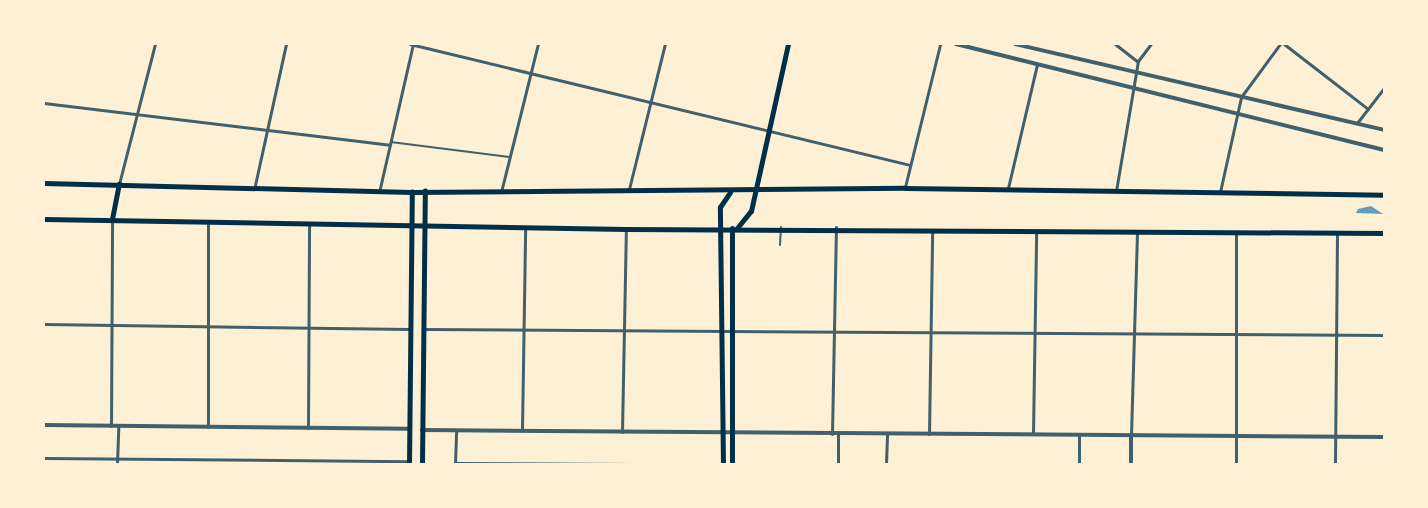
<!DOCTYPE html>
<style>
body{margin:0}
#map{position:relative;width:1428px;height:508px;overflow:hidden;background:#fdf0d5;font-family:"Archivo Narrow",sans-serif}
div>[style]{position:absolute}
.water>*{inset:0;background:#669bbc}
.service>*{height:1.5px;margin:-0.75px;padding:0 0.75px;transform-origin:0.75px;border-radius:0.75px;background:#3f606c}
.pedestrian>*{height:2px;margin:-1px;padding:0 1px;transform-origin:1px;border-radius:1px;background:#3f606c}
.minor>*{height:3px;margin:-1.5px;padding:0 1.5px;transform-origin:1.5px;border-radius:1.5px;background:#3f606c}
.tertiary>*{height:4px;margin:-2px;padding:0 2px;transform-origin:2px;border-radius:2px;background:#3f606c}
.secondary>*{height:4.5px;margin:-2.25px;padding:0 2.25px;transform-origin:2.25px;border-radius:2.25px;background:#003049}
.primary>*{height:5px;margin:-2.5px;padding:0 2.5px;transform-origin:2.5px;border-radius:2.5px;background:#003049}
span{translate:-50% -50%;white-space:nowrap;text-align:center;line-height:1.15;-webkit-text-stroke:5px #fdf0d5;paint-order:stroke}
.frame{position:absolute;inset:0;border:45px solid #fdf0d5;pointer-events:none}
</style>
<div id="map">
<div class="water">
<i style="clip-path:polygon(1371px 206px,1383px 214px,1356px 213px,1358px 209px)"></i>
</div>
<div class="service">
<i style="left:391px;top:142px;width:119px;rotate:7.2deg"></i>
</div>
<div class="pedestrian">
<i style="left:780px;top:245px;width:18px;rotate:-87deg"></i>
</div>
<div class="minor">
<i style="left:410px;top:44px;width:514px;rotate:13.6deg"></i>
<i style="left:1115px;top:44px;width:28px;rotate:38deg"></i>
<i style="left:1284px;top:44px;width:106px;rotate:37.7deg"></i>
<i style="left:44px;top:103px;width:348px;rotate:6.9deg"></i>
<i style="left:1357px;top:123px;width:44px;rotate:-52.4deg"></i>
<i style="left:119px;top:184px;width:145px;rotate:-75.6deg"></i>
<i style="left:255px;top:185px;width:144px;rotate:-77.6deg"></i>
<i style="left:905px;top:187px;width:147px;rotate:-76.2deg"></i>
<i style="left:380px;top:188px;width:148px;rotate:-77.1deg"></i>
<i style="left:502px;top:188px;width:148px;rotate:-76deg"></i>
<i style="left:1008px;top:188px;width:127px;rotate:-76.8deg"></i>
<i style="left:629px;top:189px;width:149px;rotate:-76.1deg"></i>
<i style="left:1116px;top:191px;width:132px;rotate:-80.4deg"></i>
<i style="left:1138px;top:61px;width:21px;rotate:-53deg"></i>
<i style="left:1220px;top:192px;width:97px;rotate:-77.5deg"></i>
<i style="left:1241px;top:97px;width:66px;rotate:-53.7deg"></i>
<i style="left:208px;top:221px;width:206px;rotate:90deg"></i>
<i style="left:44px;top:324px;width:366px;rotate:0.8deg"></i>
<i style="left:423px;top:329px;width:961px;rotate:0.36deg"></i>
<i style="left:111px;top:426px;width:205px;rotate:-89.7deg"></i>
<i style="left:308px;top:428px;width:205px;rotate:-89.7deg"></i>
<i style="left:522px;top:430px;width:202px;rotate:-89.1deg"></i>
<i style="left:622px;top:432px;width:203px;rotate:-88.9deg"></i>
<i style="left:832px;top:434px;width:207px;rotate:-88.9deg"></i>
<i style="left:838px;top:434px;width:30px;rotate:90deg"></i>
<i style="left:929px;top:434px;width:202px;rotate:-89.1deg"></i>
<i style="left:1033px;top:434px;width:202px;rotate:-89.1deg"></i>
<i style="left:1131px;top:435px;width:204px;rotate:-88.3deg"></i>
<i style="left:44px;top:458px;width:365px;rotate:0.5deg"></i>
<i style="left:455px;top:463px;width:178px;rotate:0.3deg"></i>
<i style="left:117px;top:464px;width:38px;rotate:-88deg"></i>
<i style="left:455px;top:464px;width:34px;rotate:-88deg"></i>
<i style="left:886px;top:464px;width:30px;rotate:-88deg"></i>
<i style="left:1079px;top:464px;width:28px;rotate:-90deg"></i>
<i style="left:1236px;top:464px;width:231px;rotate:-90deg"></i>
<i style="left:1335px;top:464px;width:231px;rotate:-89.5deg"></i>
</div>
<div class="tertiary">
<i style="left:956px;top:44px;width:441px;rotate:13.9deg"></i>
<i style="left:1015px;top:44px;width:379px;rotate:13.1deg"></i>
<i style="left:44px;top:425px;width:365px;rotate:0.6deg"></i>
<i style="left:422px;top:430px;width:962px;rotate:0.42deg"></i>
<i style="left:1131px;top:464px;width:29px;rotate:-90deg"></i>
</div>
<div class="secondary">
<i style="left:409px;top:464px;width:272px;rotate:-89.4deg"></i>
<i style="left:422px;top:464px;width:273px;rotate:-89.4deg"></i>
</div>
<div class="primary">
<i style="left:44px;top:183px;width:368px;rotate:1.4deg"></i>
<i style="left:412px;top:192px;width:493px;rotate:-0.5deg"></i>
<i style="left:905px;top:188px;width:479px;rotate:0.8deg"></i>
<i style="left:44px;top:219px;width:582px;rotate:0.98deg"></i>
<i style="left:626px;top:229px;width:758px;rotate:0.3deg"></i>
<i style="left:112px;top:219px;width:36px;rotate:-79deg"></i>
<i style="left:732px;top:228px;width:236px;rotate:90deg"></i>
<i style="left:737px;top:228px;width:22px;rotate:-51deg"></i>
<i style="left:751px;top:211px;width:171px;rotate:-77.5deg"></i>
<i style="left:723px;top:464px;width:257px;rotate:-90.7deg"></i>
<i style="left:720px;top:207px;width:18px;rotate:-56deg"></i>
</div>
<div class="frame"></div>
</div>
